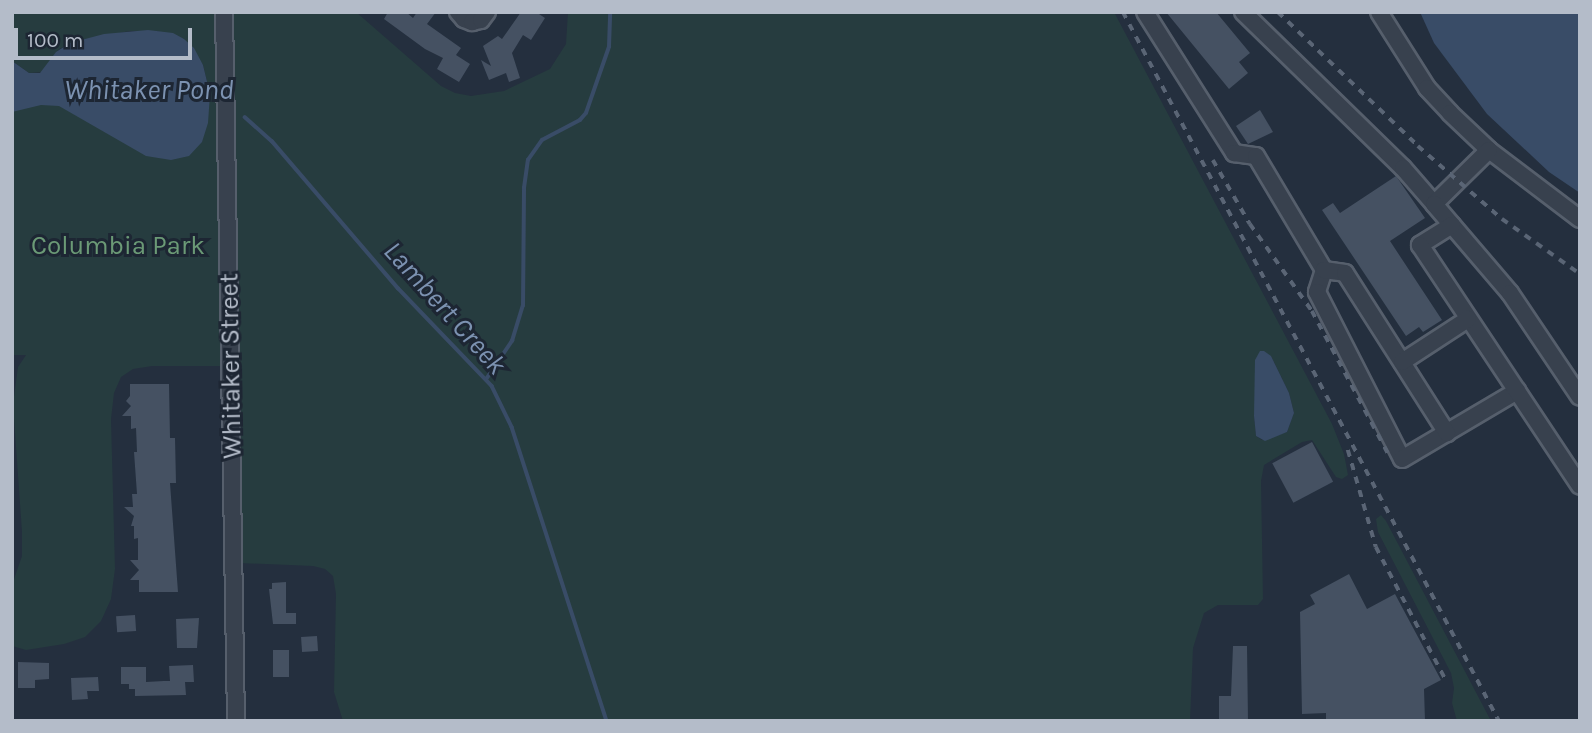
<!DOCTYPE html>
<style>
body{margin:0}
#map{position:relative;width:1592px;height:733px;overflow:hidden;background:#242f3e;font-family:Karla,sans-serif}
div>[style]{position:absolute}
.green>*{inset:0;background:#263c3f}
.water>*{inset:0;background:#394c67}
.stream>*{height:3.5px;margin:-1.75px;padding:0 1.75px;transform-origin:1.75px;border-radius:1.75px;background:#394c67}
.building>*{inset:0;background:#455162;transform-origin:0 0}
.roads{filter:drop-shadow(2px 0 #565f6c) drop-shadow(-2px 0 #565f6c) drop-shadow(0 2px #565f6c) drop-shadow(0 -2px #565f6c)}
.minor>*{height:16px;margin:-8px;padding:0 8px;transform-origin:8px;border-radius:8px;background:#38414e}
.rail>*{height:3.5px;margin-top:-1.75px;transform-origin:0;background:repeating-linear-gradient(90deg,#5a6575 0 7px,transparent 0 14px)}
span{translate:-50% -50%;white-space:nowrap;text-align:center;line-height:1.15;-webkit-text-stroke:6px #1d2633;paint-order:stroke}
.park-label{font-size:26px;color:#6b9a76}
.street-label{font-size:26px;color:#b4bcc9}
.water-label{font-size:28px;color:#7c92b1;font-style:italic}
.frame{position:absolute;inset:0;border:14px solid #b4bcc9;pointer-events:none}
.scale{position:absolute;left:14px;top:28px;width:178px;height:32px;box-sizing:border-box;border:4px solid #b4bcc9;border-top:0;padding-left:9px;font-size:21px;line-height:24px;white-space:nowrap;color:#b4bcc9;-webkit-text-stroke:5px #1d2633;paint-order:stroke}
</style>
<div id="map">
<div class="green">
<i style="clip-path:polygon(12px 12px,219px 12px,225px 366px,152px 366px,133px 369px,121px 377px,114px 393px,111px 419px,115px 569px,111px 599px,101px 621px,85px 637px,64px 644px,26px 650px,12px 646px,12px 585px,22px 556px,22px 532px,13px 404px,18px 367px,26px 355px,12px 355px,12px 104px,210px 94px,203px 65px,184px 39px,157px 31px,130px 31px,80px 40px,59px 49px,43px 72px,29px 73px,12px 61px)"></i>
<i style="clip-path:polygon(evenodd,230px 12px,356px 12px,441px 86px,455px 93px,471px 96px,504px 91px,550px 69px,566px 44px,568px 12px,1114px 12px,1332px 424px,1344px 454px,1348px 475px,1342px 479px,1336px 477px,1312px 440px,1302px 442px,1264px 465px,1261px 481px,1263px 599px,1258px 605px,1218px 605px,1204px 613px,1193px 648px,1190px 721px,343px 721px,334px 692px,336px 594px,333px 576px,325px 569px,313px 566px,239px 563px,230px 12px,1271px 356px,1289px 393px,1294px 413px,1287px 432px,1262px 440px,1256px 436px,1254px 416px,1271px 356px)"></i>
<i style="clip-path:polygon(1381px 515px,1386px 521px,1491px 721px,1457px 721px,1452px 703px,1454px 688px,1451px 673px,1378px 532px,1376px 519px)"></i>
</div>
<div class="water">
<i style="clip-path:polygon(1420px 12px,1580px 12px,1580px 193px,1549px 172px,1487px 114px,1434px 43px)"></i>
<i style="clip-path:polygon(148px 30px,173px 33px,184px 39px,194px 48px,203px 65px,210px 94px,208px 123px,202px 142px,189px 156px,171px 160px,146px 156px,59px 106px,41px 105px,12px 112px,12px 61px,29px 73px,40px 73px,56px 52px,70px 43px,104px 34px)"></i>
<i style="clip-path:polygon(1264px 351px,1271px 356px,1289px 393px,1294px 413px,1287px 432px,1265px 441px,1256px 436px,1254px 416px,1255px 360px,1260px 351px)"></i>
</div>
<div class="stream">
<i style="left:245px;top:117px;width:36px;rotate:42deg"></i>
<i style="left:272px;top:141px;width:194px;rotate:49.4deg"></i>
<i style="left:398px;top:288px;width:136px;rotate:46.2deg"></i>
<i style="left:492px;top:386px;width:46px;rotate:64deg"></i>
<i style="left:512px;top:427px;width:309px;rotate:72.1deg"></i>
<i style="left:487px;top:378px;width:45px;rotate:-56deg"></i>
<i style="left:512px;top:341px;width:37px;rotate:-73deg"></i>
<i style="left:523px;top:306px;width:118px;rotate:-89.5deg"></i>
<i style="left:524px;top:188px;width:28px;rotate:-82deg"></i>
<i style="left:528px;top:160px;width:24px;rotate:-55deg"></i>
<i style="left:542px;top:140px;width:43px;rotate:-27.8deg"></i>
<i style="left:580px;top:120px;width:9px;rotate:-49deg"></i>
<i style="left:586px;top:113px;width:70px;rotate:-70.8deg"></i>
<i style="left:609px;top:47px;width:35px;rotate:-88deg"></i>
</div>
<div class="building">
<i style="clip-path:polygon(388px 12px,406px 12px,413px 18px,417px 12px,436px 12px,427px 24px,461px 48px,456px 55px,470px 64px,459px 82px,437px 69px,443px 58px,425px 49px,384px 19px)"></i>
<i style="clip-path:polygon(521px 12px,536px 12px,545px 18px,531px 40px,523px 35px,512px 53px,520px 78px,509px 82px,506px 73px,489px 80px,481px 60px,491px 66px,483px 46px,498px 36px,502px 39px)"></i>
<i style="clip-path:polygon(1166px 12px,1216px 12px,1250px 53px,1239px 62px,1248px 73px,1229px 89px)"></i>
<i style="clip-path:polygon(1260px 110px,1273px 132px,1248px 144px,1236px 126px)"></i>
<i style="clip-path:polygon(1396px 176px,1425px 218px,1390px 241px,1442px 320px,1423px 332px,1419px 327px,1406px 336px,1322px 210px,1333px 203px,1340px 213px)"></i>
<i style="clip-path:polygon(130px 384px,169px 384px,170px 438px,175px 438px,176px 483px,170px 483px,178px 592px,139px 592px,139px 580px,130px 580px,139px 570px,130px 560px,138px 560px,138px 538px,134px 539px,134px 526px,131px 526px,134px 516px,124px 507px,133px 507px,132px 494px,137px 494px,134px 452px,137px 452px,136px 428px,131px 429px,131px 416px,122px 416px,131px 406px,126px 401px,130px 396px)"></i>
<i style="left:1312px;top:442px;width:45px;height:45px;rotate:62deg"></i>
<i style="clip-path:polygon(1349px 574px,1367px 609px,1395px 594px,1441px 680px,1424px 689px,1425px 721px,1326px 721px,1326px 713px,1302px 714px,1300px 612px,1315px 604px,1310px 595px)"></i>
<i style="clip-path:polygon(286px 582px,286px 613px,296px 613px,296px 624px,273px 624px,269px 589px,272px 589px,272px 583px)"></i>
<i style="left:135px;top:615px;width:16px;height:19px;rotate:86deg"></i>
<i style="clip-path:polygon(199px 618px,197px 648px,177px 648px,176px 619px)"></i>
<i style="left:317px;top:636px;width:15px;height:16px;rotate:86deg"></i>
<i style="clip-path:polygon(1233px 646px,1247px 646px,1248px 721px,1219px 721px,1219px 696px,1231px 696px)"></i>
<i style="left:273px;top:650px;width:16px;height:27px"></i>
<i style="clip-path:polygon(18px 662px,49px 663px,49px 679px,35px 680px,35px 688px,18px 688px)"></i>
<i style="clip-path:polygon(193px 665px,194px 682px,185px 682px,186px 695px,135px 696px,135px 689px,129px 689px,129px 684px,121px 684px,121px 667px,146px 667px,146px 682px,164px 681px,170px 681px,169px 666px)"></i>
<i style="clip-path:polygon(98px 677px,99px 691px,87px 691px,88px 699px,72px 700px,71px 678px)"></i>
</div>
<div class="roads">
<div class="minor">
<i style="left:224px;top:12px;width:709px;rotate:89.03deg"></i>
<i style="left:458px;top:12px;width:9px;rotate:49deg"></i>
<i style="left:464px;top:19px;width:9px;rotate:21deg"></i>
<i style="left:472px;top:22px;width:9px;rotate:-13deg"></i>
<i style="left:481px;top:20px;width:10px;rotate:-53deg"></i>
<i style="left:1145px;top:12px;width:167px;rotate:57.7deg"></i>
<i style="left:1234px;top:153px;width:22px;rotate:8deg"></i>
<i style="left:1256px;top:156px;width:133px;rotate:59.2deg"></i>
<i style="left:1324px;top:270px;width:23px;rotate:108deg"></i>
<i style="left:1317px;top:292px;width:187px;rotate:63deg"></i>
<i style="left:1402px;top:459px;width:134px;rotate:-30.6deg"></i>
<i style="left:1243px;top:12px;width:223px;rotate:44.3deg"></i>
<i style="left:1403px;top:168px;width:49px;rotate:49.1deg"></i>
<i style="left:1379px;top:12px;width:90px;rotate:57.7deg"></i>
<i style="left:1427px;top:88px;width:34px;rotate:47deg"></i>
<i style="left:1450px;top:113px;width:54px;rotate:43.5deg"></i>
<i style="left:1489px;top:150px;width:114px;rotate:37.2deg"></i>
<i style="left:1489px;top:150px;width:77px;rotate:135.5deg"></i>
<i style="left:1434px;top:204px;width:117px;rotate:49.5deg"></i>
<i style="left:1510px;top:293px;width:125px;rotate:56.1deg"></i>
<i style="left:1452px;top:225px;width:38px;rotate:148deg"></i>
<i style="left:1420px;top:245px;width:289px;rotate:56.4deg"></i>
<i style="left:1324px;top:270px;width:21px;rotate:8deg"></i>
<i style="left:1345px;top:273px;width:190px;rotate:57.5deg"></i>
<i style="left:1402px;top:362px;width:79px;rotate:-33.1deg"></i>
</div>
</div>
<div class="rail">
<i style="left:1123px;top:12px;width:803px;rotate:62.06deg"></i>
<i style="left:1278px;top:12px;width:194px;rotate:43.7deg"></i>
<i style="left:1418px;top:146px;width:111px;rotate:41deg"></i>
<i style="left:1502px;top:219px;width:95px;rotate:35.2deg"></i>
<i style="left:1213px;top:160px;width:74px;rotate:60deg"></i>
<i style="left:1250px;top:224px;width:107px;rotate:54.5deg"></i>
<i style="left:1312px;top:311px;width:166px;rotate:61.9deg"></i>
<i style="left:1348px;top:450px;width:101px;rotate:73.9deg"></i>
<i style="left:1376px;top:547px;width:153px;rotate:62.3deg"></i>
</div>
<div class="park-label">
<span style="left:118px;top:246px">Columbia Park</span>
</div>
<div class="street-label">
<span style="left:231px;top:366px;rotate:-91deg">Whitaker Street</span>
</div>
<div class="water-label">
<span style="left:149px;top:90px">Whitaker Pond</span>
<span style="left:445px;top:308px;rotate:48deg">Lambert Creek</span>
</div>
<div class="frame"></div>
<div class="scale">100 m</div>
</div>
